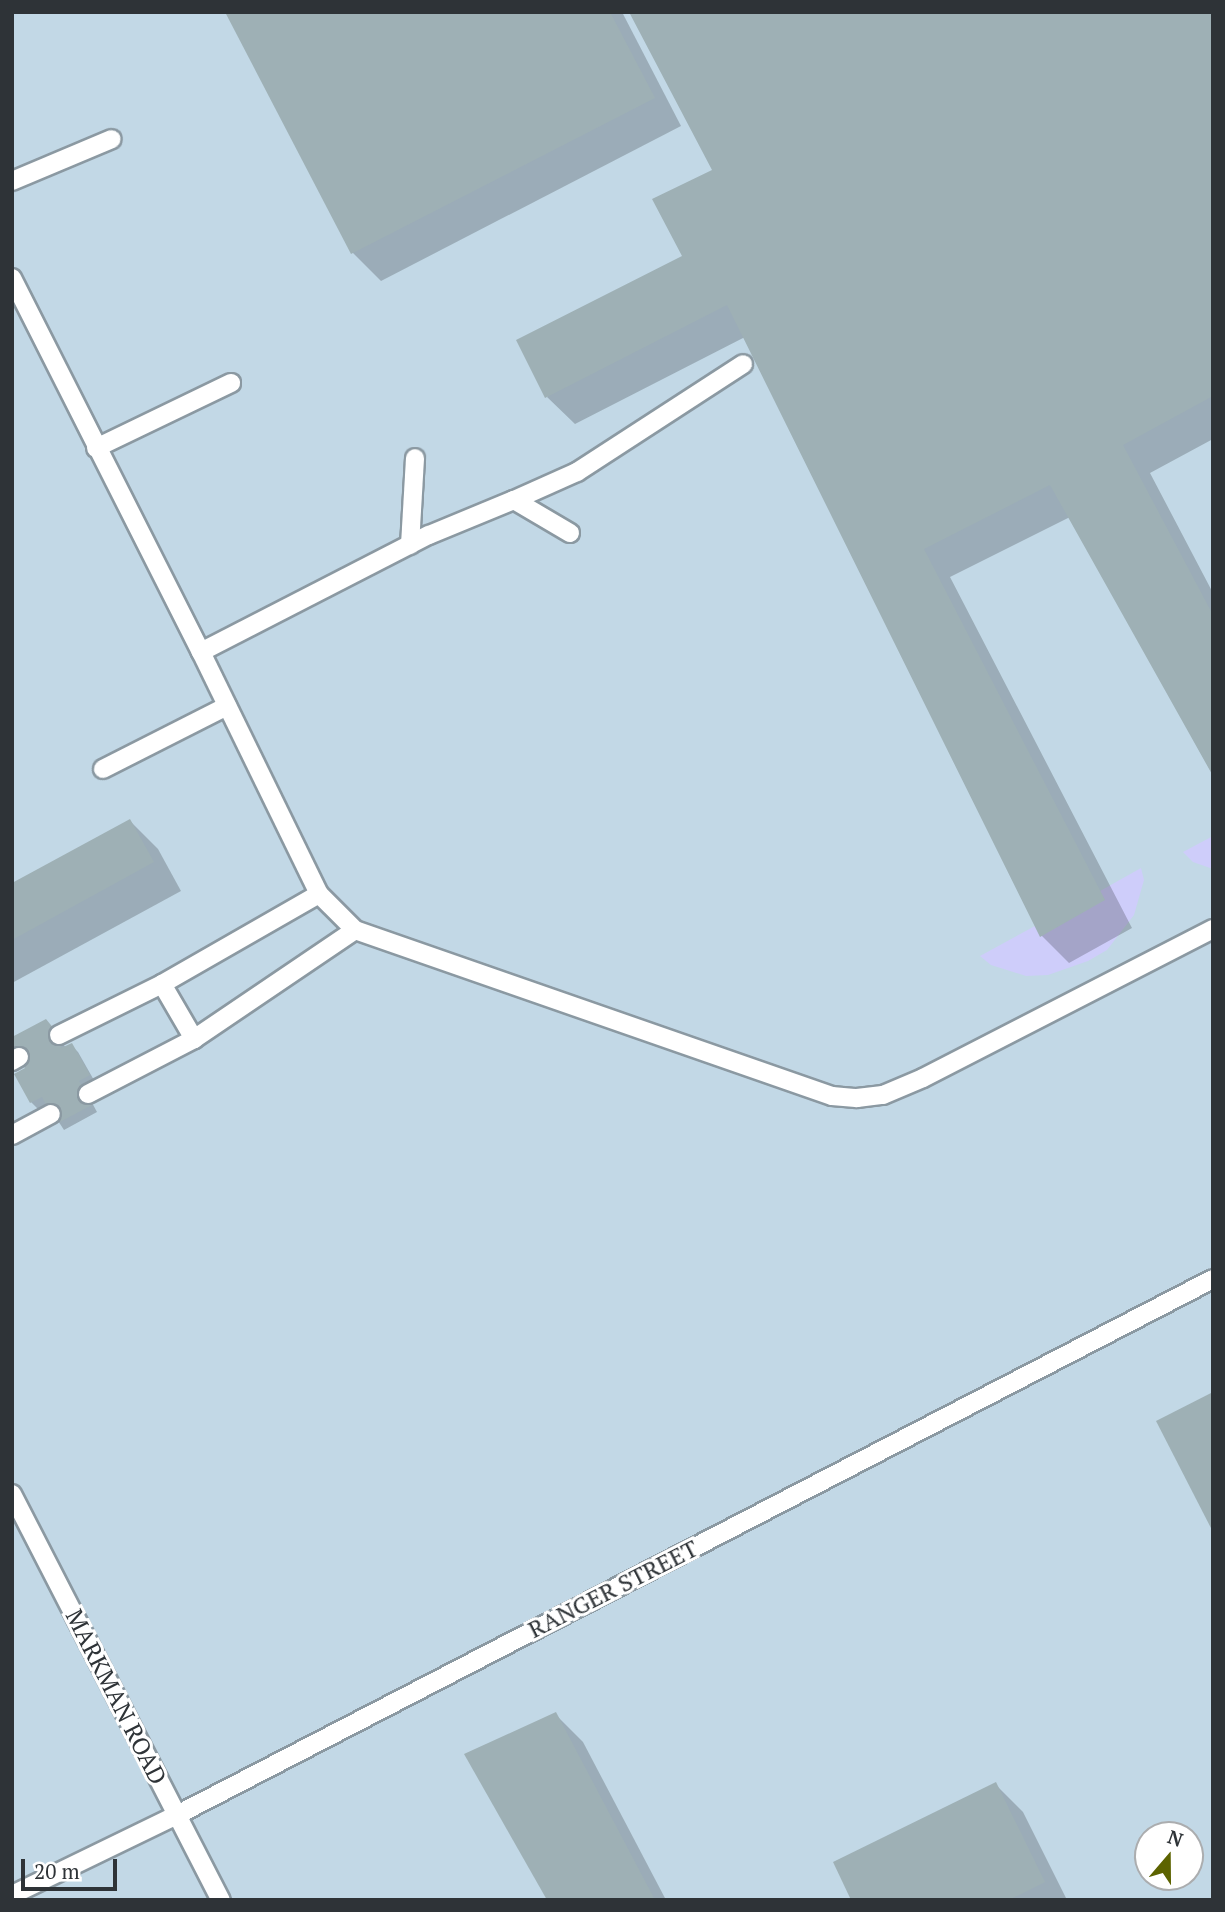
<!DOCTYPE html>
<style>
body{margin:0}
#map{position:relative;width:1225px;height:1912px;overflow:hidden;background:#d3e2ec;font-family:"PT Serif",serif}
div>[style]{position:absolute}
.built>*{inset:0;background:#c2d8e6}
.green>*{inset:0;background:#cecdfa}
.shadow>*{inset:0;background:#0003}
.building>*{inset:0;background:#9eb0b5}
.roads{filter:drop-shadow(2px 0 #8b99a2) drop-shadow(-2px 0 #8b99a2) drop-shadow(0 2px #8b99a2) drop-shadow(0 -2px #8b99a2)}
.service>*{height:18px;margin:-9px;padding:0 9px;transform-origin:9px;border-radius:9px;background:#fff}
span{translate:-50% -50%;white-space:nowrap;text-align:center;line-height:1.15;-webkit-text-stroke:6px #fff;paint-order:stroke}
.street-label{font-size:24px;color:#2e3337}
.frame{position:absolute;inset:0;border:14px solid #2e3337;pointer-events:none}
.north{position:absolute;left:1134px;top:1821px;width:70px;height:70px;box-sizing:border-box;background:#fff;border:2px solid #abadaf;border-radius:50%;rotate:20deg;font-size:19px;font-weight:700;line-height:28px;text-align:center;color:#2e3337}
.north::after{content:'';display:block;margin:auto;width:24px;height:32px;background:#5c6300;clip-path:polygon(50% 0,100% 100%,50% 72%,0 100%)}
.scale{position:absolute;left:21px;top:1859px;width:96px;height:32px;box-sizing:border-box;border:4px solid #2e3337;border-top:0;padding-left:9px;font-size:21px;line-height:24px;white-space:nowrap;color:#2e3337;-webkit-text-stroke:5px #fff;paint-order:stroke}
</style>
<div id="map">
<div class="built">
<i style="clip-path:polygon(evenodd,12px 12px,1213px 12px,1213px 1900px,12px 1900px,12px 12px,1148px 1835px,1190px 1835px,1190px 1877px,1148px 1877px,1148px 1835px)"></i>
</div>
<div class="green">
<i style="clip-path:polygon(1213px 836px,1213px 869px,1193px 862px,1183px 852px)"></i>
<i style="clip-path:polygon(1141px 868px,1144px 880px,1134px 915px,1107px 950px,1088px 961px,1048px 975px,1026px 976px,991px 965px,980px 956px,1035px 926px,1105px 900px,1100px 891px)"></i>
</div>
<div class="shadow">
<i style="clip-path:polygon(227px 12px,622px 12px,681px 126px,381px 281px,353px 253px)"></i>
<i style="clip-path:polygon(1213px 12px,1213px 439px,1150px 473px,1213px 593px,1213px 775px,1070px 517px,950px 577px,1132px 928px,1069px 963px,1042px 936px,745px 337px,575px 424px,547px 397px,684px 257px,714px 171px)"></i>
<i style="clip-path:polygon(130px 821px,158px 849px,181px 891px,12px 983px,12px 885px)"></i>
<i style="clip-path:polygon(52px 1028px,66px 1048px,71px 1045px,78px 1052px,95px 1082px,84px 1088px,97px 1112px,64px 1130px,47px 1104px,38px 1109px,31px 1102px,24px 1063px,12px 1070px,12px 1033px,15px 1037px)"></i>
<i style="clip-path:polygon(555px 1714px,583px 1742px,666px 1900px,549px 1900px)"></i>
<i style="clip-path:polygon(995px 1784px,1023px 1812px,1067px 1900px,853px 1900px)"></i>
</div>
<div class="building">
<i style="clip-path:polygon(225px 12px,610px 12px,655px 98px,351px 254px)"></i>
<i style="clip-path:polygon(629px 12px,1213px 12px,1213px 396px,1123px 445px,1213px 615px,1213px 776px,1050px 485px,924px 549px,1105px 900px,1040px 937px,727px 305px,545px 398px,516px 340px,682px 256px,652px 199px,712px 170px)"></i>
<i style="clip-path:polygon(130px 819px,154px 862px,12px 940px,12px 883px)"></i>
<i style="clip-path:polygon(46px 1019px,59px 1035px,61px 1048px,72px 1043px,90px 1075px,79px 1081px,92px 1105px,56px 1124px,42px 1097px,30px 1103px,14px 1074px,25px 1068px,12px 1046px,12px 1037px)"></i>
<i style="clip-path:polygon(1213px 1392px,1213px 1532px,1156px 1421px)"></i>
<i style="clip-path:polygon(556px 1712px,655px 1900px,547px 1900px,464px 1754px)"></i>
<i style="clip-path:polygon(996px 1782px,1045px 1882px,1009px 1900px,851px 1900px,833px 1862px)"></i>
</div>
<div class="roads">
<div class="service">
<i style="left:12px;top:181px;width:108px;rotate:-22.8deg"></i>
<i style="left:12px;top:278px;width:419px;rotate:63.2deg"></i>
<i style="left:201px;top:652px;width:269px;rotate:64deg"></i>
<i style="left:319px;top:894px;width:51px;rotate:45deg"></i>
<i style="left:355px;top:930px;width:505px;rotate:19.19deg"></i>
<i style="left:832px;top:1096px;width:25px;rotate:5deg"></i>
<i style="left:857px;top:1098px;width:26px;rotate:-7deg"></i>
<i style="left:883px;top:1095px;width:43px;rotate:-23deg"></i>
<i style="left:923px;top:1078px;width:326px;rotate:-27.2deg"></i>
<i style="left:96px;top:448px;width:150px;rotate:-25.7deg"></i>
<i style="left:514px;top:500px;width:69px;rotate:-24deg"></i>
<i style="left:577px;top:472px;width:198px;rotate:-33deg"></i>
<i style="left:410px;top:545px;width:87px;rotate:-86.7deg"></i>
<i style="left:201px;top:652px;width:256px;rotate:-27.2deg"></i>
<i style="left:429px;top:535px;width:92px;rotate:-22.4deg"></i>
<i style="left:514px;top:500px;width:65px;rotate:30.5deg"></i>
<i style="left:103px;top:769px;width:139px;rotate:-26.9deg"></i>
<i style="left:162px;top:984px;width:64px;rotate:59.8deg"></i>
<i style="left:59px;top:1035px;width:115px;rotate:-26.3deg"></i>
<i style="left:162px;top:984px;width:181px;rotate:-29.8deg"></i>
<i style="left:12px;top:1061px;width:8px;rotate:-30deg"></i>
<i style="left:88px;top:1094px;width:119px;rotate:-27.4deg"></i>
<i style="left:194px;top:1039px;width:194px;rotate:-34.1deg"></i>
<i style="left:12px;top:1135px;width:44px;rotate:-28.3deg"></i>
<i style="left:12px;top:1494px;width:457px;rotate:62.8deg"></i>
<i style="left:12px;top:1895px;width:183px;rotate:-25.9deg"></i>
<i style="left:177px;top:1815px;width:1166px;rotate:-27.36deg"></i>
</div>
</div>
<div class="street-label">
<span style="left:613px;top:1589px;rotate:-27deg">RANGER STREET</span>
<span style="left:116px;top:1697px;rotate:63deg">MARKMAN ROAD</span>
</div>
<div class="frame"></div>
<div class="north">N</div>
<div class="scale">20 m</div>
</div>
